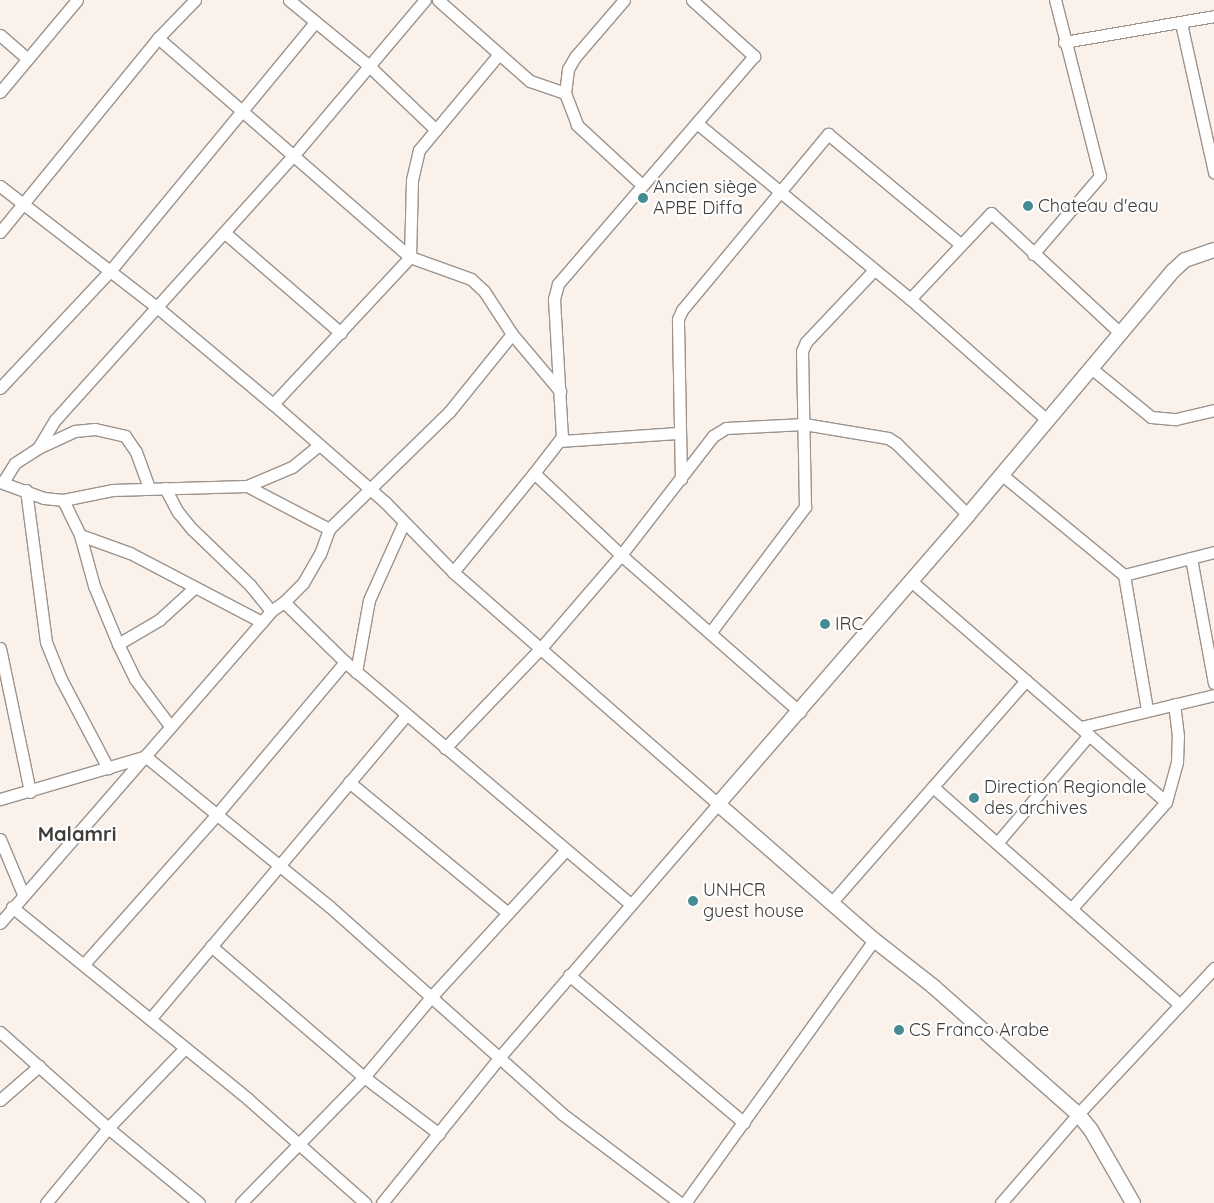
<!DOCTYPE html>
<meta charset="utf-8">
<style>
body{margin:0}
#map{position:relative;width:1214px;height:1203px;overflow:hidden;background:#faf1ea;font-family:Quicksand,sans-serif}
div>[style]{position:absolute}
.roads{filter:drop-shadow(1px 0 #9c938d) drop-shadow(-1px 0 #9c938d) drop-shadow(0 1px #9c938d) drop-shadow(0 -1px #9c938d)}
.minor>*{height:11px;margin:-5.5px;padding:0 5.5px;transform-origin:5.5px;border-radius:5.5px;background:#fff}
.tertiary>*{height:14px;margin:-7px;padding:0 7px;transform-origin:7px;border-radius:7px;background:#fff}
.dots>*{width:14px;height:14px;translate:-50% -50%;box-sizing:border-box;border:2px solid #fff;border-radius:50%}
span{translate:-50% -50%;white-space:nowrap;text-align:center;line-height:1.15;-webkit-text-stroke:4.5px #fff;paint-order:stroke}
.poi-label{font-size:18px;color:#3f3c39}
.left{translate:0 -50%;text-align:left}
.quarter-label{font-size:20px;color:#3f3c39;font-weight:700}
</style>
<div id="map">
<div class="roads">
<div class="minor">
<i style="left:289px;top:0;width:102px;rotate:39.4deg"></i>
<i style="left:368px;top:65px;width:94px;rotate:43.7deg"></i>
<i style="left:438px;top:0;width:123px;rotate:41.4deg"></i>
<i style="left:530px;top:81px;width:37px;rotate:19deg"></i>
<i style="left:624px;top:0;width:75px;rotate:130.7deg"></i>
<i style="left:575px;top:57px;width:14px;rotate:120deg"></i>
<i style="left:568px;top:69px;width:24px;rotate:97deg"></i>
<i style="left:565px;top:93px;width:34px;rotate:69deg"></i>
<i style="left:577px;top:125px;width:87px;rotate:42.7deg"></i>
<i style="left:692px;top:0;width:84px;rotate:42.1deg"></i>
<i style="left:754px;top:56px;width:301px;rotate:130.7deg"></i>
<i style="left:558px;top:284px;width:16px;rotate:105deg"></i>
<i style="left:554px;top:299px;width:138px;rotate:86.7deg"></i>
<i style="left:562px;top:437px;width:46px;rotate:127.9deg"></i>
<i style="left:534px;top:473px;width:120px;rotate:43.3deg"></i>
<i style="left:621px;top:555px;width:238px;rotate:41.3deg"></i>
<i style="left:1181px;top:23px;width:153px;rotate:77.5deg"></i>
<i style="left:0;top:35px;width:35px;rotate:41deg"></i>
<i style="left:158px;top:38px;width:334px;rotate:41deg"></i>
<i style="left:410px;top:257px;width:65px;rotate:19.8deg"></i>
<i style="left:471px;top:279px;width:18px;rotate:43deg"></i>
<i style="left:484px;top:291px;width:51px;rotate:56.9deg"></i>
<i style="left:512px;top:334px;width:75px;rotate:49.9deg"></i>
<i style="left:1064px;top:42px;width:152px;rotate:-9.8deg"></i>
<i style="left:0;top:92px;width:120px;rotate:-50.1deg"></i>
<i style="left:698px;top:124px;width:275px;rotate:39.5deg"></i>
<i style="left:0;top:186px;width:200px;rotate:37.7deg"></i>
<i style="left:158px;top:308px;width:150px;rotate:39.9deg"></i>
<i style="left:273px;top:404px;width:149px;rotate:41.2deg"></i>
<i style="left:385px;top:502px;width:98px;rotate:45.8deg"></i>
<i style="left:453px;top:572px;width:352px;rotate:41.2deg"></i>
<i style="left:718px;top:804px;width:335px;rotate:130.8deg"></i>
<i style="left:499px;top:1058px;width:186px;rotate:128.9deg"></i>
<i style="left:0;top:232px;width:250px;rotate:-50.8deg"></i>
<i style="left:158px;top:38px;width:53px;rotate:-45.8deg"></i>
<i style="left:225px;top:233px;width:153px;rotate:40.8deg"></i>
<i style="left:1033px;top:254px;width:103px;rotate:-49.3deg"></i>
<i style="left:1100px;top:176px;width:182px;rotate:-104.3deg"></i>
<i style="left:1091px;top:368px;width:77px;rotate:39.2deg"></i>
<i style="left:1151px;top:417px;width:25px;rotate:5deg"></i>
<i style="left:1176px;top:419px;width:39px;rotate:-13deg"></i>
<i style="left:0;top:388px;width:161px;rotate:-46.8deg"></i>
<i style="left:110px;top:271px;width:323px;rotate:-50.5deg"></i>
<i style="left:273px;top:404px;width:201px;rotate:-47deg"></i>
<i style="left:410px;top:257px;width:77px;rotate:-88.5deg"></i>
<i style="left:412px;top:180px;width:31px;rotate:-77deg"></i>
<i style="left:419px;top:150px;width:125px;rotate:-50.2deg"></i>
<i style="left:1047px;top:420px;width:183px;rotate:-138.5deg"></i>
<i style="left:910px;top:299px;width:118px;rotate:-46.7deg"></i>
<i style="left:991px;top:213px;width:175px;rotate:42.9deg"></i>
<i style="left:561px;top:441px;width:118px;rotate:-3.9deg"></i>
<i style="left:38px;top:448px;width:33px;rotate:-59deg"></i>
<i style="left:55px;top:420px;width:355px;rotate:-48deg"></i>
<i style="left:293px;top:156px;width:204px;rotate:-49.8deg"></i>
<i style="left:1001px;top:474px;width:159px;rotate:39.4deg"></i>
<i style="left:1124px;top:575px;width:137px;rotate:80.3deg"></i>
<i style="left:681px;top:479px;width:160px;rotate:-91.1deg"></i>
<i style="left:678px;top:319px;width:10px;rotate:-66deg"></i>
<i style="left:682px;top:310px;width:229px;rotate:-50.3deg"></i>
<i style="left:828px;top:134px;width:172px;rotate:39.8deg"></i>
<i style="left:0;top:482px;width:47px;rotate:20deg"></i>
<i style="left:44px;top:498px;width:19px;rotate:6deg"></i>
<i style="left:63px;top:500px;width:50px;rotate:-11.5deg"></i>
<i style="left:112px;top:490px;width:135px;rotate:-1.7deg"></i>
<i style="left:247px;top:486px;width:49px;rotate:-22.9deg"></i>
<i style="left:292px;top:467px;width:33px;rotate:-39deg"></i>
<i style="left:3px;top:482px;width:22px;rotate:-58deg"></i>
<i style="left:15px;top:463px;width:27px;rotate:-33deg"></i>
<i style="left:38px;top:448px;width:41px;rotate:-24.7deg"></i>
<i style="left:75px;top:431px;width:20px;rotate:-6deg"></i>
<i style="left:95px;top:429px;width:31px;rotate:13deg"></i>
<i style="left:125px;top:436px;width:19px;rotate:55deg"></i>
<i style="left:136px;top:452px;width:38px;rotate:70deg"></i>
<i style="left:247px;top:486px;width:93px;rotate:27.7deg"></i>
<i style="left:165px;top:488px;width:27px;rotate:62deg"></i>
<i style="left:178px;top:512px;width:22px;rotate:51deg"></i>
<i style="left:192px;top:529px;width:81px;rotate:44deg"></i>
<i style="left:250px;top:585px;width:33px;rotate:51deg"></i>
<i style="left:271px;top:611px;width:16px;rotate:-35deg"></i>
<i style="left:284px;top:602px;width:86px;rotate:44.5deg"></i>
<i style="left:345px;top:662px;width:374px;rotate:40.3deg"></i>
<i style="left:26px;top:490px;width:153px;rotate:82.5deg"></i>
<i style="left:46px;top:642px;width:40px;rotate:68deg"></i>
<i style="left:61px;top:679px;width:101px;rotate:62.2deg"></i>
<i style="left:63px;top:500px;width:39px;rotate:64deg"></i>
<i style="left:80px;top:535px;width:53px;rotate:74.6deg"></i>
<i style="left:94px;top:586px;width:63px;rotate:67.5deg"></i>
<i style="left:118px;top:644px;width:39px;rotate:64deg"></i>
<i style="left:135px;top:679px;width:59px;rotate:53.3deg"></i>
<i style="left:80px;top:535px;width:53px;rotate:19.8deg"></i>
<i style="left:130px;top:553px;width:149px;rotate:27.6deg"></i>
<i style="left:1191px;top:558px;width:127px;rotate:79.6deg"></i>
<i style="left:453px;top:572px;width:128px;rotate:-50.7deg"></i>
<i style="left:1124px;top:575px;width:93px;rotate:-14.3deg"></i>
<i style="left:911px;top:581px;width:337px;rotate:40.9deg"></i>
<i style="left:284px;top:602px;width:27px;rotate:-45deg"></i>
<i style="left:303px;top:583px;width:34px;rotate:-60deg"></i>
<i style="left:320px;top:554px;width:27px;rotate:-70deg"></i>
<i style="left:329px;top:529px;width:168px;rotate:-44.3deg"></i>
<i style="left:449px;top:412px;width:100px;rotate:-51.1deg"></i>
<i style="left:710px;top:633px;width:158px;rotate:-53deg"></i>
<i style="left:805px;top:507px;width:156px;rotate:-91.1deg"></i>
<i style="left:802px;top:351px;width:10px;rotate:-66deg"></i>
<i style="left:806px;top:342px;width:99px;rotate:-46.6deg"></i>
<i style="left:118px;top:644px;width:48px;rotate:-30.3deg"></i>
<i style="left:159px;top:620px;width:46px;rotate:-42.4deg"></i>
<i style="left:0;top:648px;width:147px;rotate:78.2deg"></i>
<i style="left:356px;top:672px;width:73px;rotate:-79.8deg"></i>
<i style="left:369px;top:600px;width:85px;rotate:-65.8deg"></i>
<i style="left:1081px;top:727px;width:137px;rotate:-13.5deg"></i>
<i style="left:445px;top:748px;width:139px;rotate:-46.2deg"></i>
<i style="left:541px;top:648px;width:123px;rotate:-49.3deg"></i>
<i style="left:621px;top:555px;width:150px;rotate:-52.3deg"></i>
<i style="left:713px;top:436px;width:15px;rotate:-32deg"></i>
<i style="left:726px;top:428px;width:78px;rotate:-2.9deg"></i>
<i style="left:804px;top:424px;width:85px;rotate:9.5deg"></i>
<i style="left:888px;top:438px;width:9px;rotate:32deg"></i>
<i style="left:896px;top:443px;width:102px;rotate:45deg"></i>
<i style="left:145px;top:756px;width:237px;rotate:39.2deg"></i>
<i style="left:329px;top:906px;width:311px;rotate:41.7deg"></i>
<i style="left:561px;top:1113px;width:149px;rotate:37.1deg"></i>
<i style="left:349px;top:782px;width:206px;rotate:39.5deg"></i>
<i style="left:933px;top:787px;width:329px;rotate:41.4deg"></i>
<i style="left:0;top:799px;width:150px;rotate:-16.3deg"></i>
<i style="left:0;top:839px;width:60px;rotate:67.3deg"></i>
<i style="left:997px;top:843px;width:142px;rotate:-49.6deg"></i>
<i style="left:831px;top:903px;width:296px;rotate:-48.8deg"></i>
<i style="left:12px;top:907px;width:304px;rotate:39.1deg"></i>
<i style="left:248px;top:1099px;width:157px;rotate:41.6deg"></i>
<i style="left:1071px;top:909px;width:143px;rotate:-48.4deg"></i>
<i style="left:1166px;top:802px;width:41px;rotate:-74.6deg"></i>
<i style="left:1177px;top:762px;width:26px;rotate:-88deg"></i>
<i style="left:1178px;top:736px;width:32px;rotate:-97deg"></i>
<i style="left:0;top:923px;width:413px;rotate:-49deg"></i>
<i style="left:211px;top:946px;width:201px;rotate:40.6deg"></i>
<i style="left:364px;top:1077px;width:94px;rotate:37.2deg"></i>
<i style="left:84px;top:964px;width:200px;rotate:-48.4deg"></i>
<i style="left:217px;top:814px;width:199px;rotate:-49.9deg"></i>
<i style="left:569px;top:975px;width:229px;rotate:40.2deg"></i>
<i style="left:151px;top:1018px;width:396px;rotate:-49.9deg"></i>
<i style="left:0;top:1032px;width:144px;rotate:41.6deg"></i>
<i style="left:108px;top:1128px;width:118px;rotate:39.5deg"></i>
<i style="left:0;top:1100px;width:52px;rotate:-41.1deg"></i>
<i style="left:46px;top:1203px;width:97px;rotate:-50.4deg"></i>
<i style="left:108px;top:1128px;width:111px;rotate:-46.1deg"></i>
<i style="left:241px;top:1203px;width:176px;rotate:-45.7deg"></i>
<i style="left:364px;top:1077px;width:106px;rotate:-50deg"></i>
<i style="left:432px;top:996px;width:197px;rotate:-47.5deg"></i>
<i style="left:685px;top:1203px;width:324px;rotate:-54.3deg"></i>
<i style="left:1001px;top:1203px;width:118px;rotate:-49.1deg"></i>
<i style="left:1078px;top:1114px;width:200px;rotate:-47deg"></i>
</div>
<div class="tertiary">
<i style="left:1133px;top:1203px;width:84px;rotate:-119.9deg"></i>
<i style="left:1091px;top:1130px;width:21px;rotate:-129deg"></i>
<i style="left:1078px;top:1114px;width:192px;rotate:-138.6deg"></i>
<i style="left:934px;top:987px;width:76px;rotate:-141.9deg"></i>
<i style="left:874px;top:940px;width:207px;rotate:-138.9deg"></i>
<i style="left:718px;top:804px;width:382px;rotate:-49.1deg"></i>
<i style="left:968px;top:515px;width:319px;rotate:-50deg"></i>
<i style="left:1173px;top:271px;width:16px;rotate:-43deg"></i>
<i style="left:1185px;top:260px;width:31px;rotate:-19deg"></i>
</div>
</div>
<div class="dots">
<i style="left:643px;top:198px;background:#448b94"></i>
<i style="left:1028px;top:206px;background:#448b94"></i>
<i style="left:825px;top:624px;background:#448b94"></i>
<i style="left:974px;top:798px;background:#448b94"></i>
<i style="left:693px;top:901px;background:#448b94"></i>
<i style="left:899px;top:1030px;background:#448b94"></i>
</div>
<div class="poi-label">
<span class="left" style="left:653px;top:198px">Ancien siège<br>APBE Diffa</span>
<span class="left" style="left:1038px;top:206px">Chateau d'eau</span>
<span class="left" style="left:835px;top:624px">IRC</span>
<span class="left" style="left:984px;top:798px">Direction Regionale<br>des archives</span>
<span class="left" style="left:703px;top:901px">UNHCR<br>guest house</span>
<span class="left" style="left:909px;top:1030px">CS Franco Arabe</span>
</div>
<div class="quarter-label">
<span style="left:77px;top:833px">Malamri</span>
</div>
</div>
